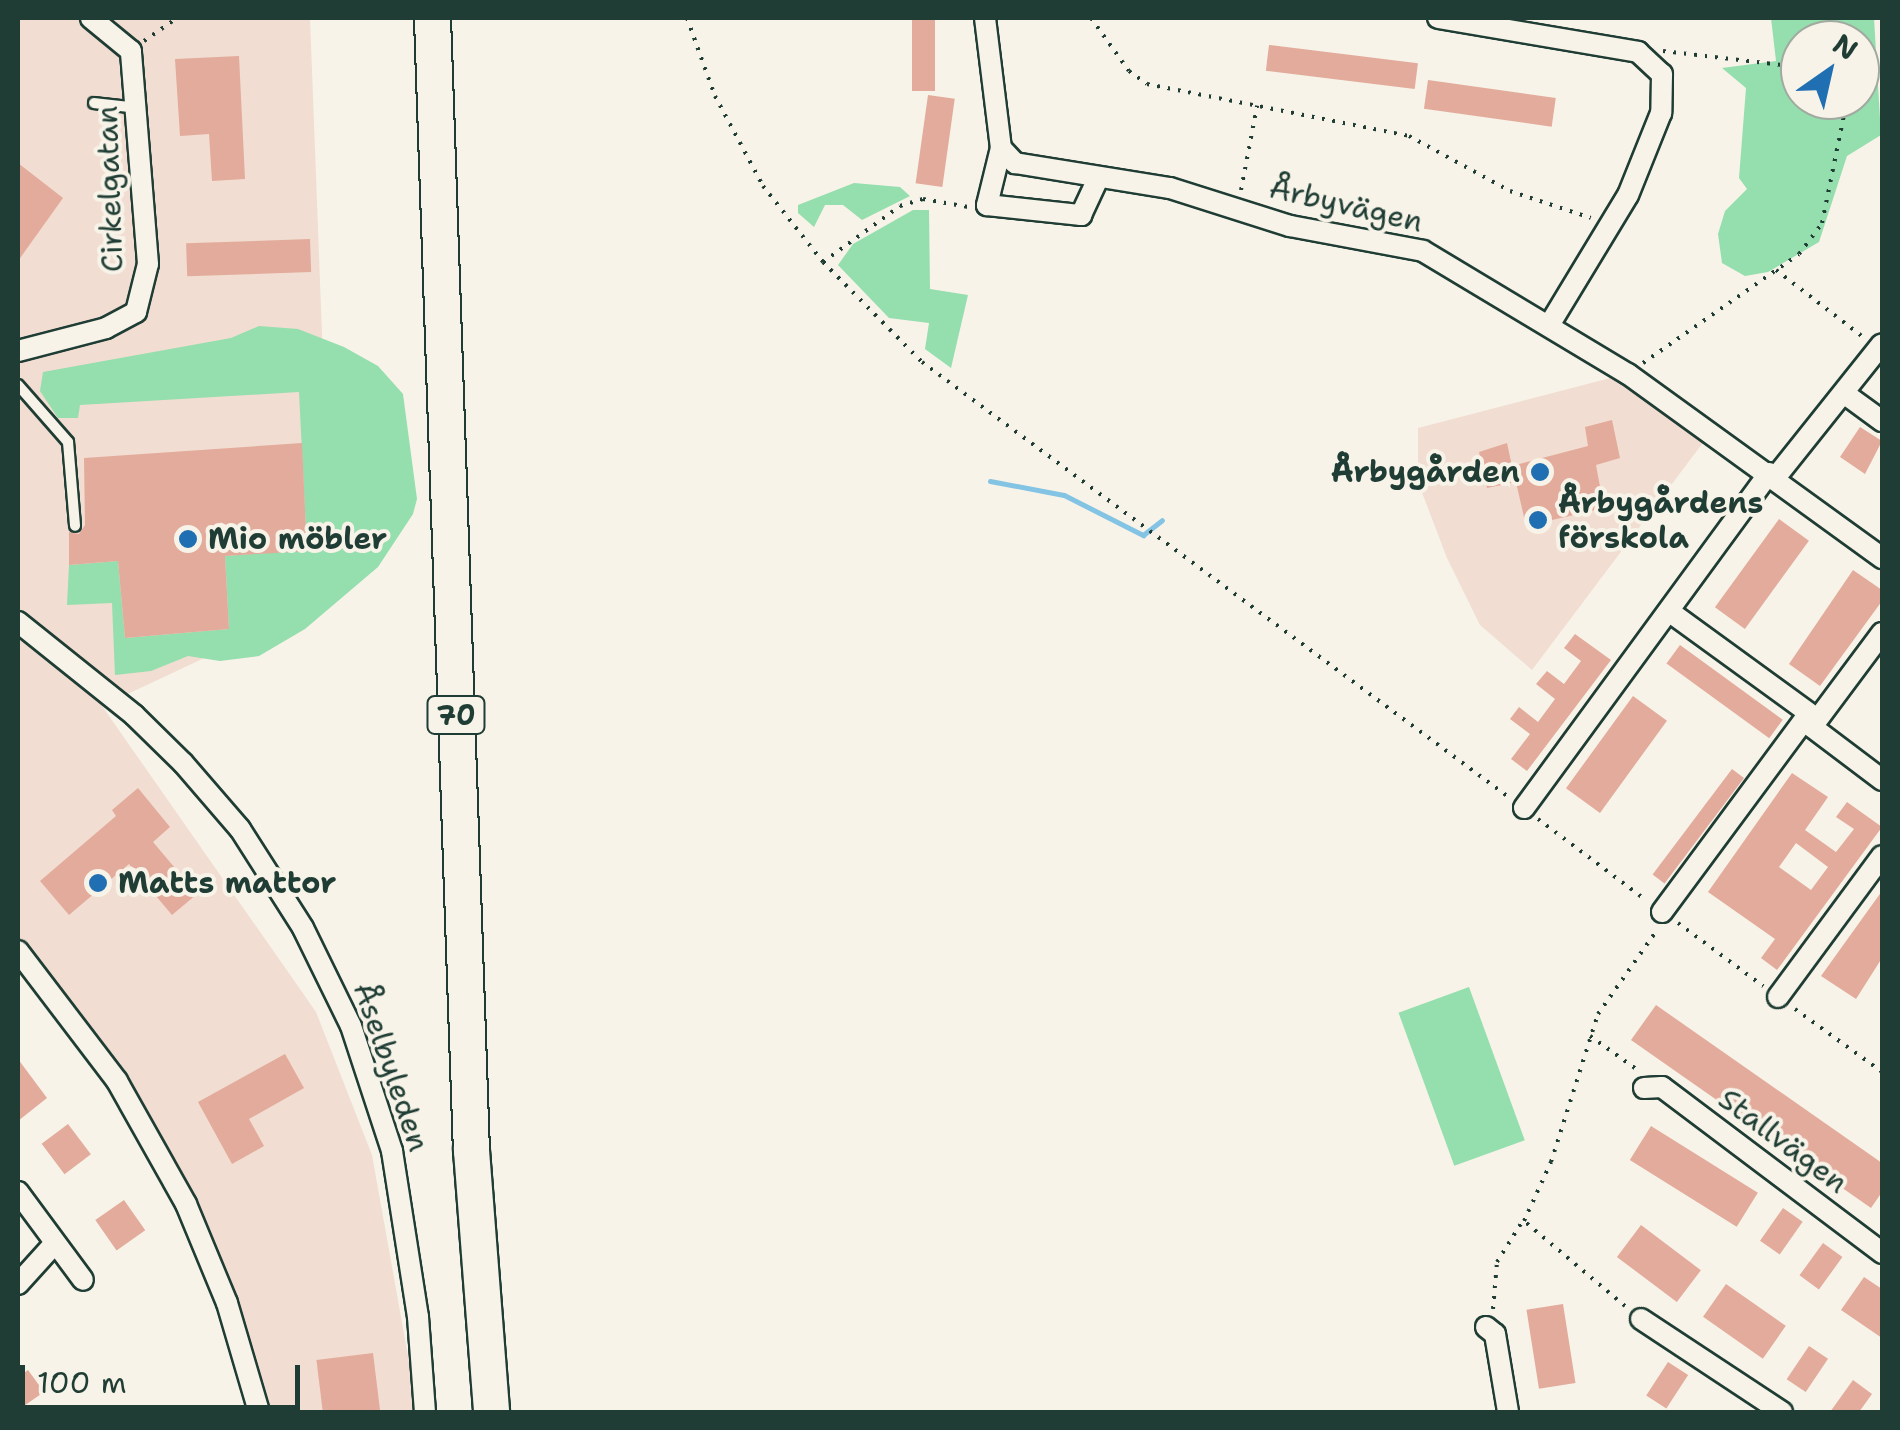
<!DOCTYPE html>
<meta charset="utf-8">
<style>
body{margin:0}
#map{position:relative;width:1900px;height:1430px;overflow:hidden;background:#f7f3e8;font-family:"Shantell Sans",sans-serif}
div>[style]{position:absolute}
.built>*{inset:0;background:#f1ddd1}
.green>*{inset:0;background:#95dead;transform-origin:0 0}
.stream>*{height:5px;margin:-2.5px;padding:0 2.5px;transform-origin:2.5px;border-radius:2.5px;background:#83c3e3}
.building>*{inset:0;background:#e3ab9b;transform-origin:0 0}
.path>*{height:4px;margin-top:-2px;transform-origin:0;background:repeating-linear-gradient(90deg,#1f3d34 0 2.5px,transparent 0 10.5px)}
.roads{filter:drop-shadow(2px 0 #1f3d34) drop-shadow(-2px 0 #1f3d34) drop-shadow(0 2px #1f3d34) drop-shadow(0 -2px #1f3d34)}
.lane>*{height:10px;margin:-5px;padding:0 5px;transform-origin:5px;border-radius:5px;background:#f7f3e8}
.street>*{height:20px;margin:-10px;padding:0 10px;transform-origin:10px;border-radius:10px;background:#f7f3e8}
.highway>*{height:35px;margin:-17.5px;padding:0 17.5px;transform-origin:17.5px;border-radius:17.5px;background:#f7f3e8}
.dots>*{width:28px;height:28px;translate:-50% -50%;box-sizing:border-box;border:5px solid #f7f3e8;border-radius:50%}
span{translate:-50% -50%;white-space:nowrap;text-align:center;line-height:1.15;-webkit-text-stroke:8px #f7f3e8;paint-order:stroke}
.shield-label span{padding:2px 8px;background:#f7f3e8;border:2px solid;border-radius:8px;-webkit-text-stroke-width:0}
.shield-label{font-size:28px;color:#1f3d34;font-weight:700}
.street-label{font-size:30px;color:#1f3d34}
.poi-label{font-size:30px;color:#1f3d34;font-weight:700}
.right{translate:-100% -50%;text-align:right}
.left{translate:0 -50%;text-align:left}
.frame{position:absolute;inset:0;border:20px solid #1f3d34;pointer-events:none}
.north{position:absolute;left:1780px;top:20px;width:100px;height:100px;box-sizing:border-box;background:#f7f3e8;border:2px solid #a1aaa0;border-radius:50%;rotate:34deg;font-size:28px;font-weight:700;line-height:40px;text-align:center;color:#1f3d34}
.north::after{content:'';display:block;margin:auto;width:35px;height:45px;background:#1f6fb2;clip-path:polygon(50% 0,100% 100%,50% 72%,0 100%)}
.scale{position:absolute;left:20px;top:1365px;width:280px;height:45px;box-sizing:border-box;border:5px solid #1f3d34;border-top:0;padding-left:12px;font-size:30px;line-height:35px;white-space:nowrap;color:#1f3d34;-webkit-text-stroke:8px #f7f3e8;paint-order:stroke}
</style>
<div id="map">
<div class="built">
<i style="clip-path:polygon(18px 18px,310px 18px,332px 598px,102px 706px,316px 1012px,372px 1155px,418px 1412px,259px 1412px,227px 1303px,117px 1081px,18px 951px)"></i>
<i style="clip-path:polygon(1618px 376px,1705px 440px,1532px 670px,1480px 625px,1447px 558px,1418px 482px,1418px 428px)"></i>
</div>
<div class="green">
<i style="clip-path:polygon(evenodd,1771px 18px,1874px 18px,1881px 135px,1847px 156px,1819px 242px,1768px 272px,1745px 276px,1722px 263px,1718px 234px,1725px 211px,1747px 189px,1739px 178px,1746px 88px,1722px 68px,1776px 61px,1771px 18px,1800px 40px,1860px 40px,1860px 100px,1800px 100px,1800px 40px)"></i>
<i style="clip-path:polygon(854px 183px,900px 187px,910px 196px,862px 220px,843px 205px,825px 205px,814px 227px,798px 213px,798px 205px)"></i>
<i style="clip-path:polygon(913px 210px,929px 210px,930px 289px,968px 295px,951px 368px,925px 349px,929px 323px,889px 318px,838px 265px,853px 244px)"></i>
<i style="clip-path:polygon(259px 326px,298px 329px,344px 347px,378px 366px,403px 394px,417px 499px,413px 514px,378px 567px,305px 629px,259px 656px,220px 661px,188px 656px,151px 671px,115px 675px,112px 603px,67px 605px,69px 565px,118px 561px,125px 638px,229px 629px,225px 556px,307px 550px,299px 392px,80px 405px,78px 418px,58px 418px,40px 391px,43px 372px,231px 338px)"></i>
<i style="left:1469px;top:987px;width:163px;height:75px;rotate:70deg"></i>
</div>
<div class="stream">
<i style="left:990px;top:481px;width:75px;rotate:10.7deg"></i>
<i style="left:1064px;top:495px;width:89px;rotate:26.9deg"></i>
<i style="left:1143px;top:535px;width:24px;rotate:-38deg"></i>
</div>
<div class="building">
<i style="left:912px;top:18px;width:23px;height:73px"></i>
<i style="left:1269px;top:45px;width:150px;height:26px;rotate:7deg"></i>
<i style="clip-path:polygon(239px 56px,245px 179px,212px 181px,209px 134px,180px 136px,175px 59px)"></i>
<i style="left:1428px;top:80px;width:129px;height:29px;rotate:8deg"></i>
<i style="left:928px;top:95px;width:27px;height:89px;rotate:8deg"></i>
<i style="clip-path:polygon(18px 163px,63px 198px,18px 261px)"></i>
<i style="left:310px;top:239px;width:33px;height:124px;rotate:88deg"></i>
<i style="clip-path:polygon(1612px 420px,1620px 458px,1596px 465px,1604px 508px,1526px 526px,1516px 482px,1487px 488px,1479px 452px,1507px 443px,1512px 466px,1588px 446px,1585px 427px)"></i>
<i style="clip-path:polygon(1860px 427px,1882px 441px,1865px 474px,1840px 457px)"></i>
<i style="clip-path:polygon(302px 443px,307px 551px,225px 556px,229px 629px,125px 638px,118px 561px,69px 565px,69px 532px,79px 534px,85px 525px,84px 458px)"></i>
<i style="left:1779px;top:519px;width:37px;height:109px;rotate:36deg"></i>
<i style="clip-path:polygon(1853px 570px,1882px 590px,1882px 601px,1820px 686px,1789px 664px)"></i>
<i style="clip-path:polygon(1575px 634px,1611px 660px,1527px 771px,1511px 759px,1530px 734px,1510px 719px,1519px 707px,1538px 722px,1555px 699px,1536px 684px,1547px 671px,1564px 684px,1581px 661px,1564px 648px)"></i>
<i style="left:1680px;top:645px;width:127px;height:23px;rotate:36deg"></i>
<i style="left:1633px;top:696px;width:42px;height:114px;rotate:36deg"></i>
<i style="left:1732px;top:769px;width:15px;height:132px;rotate:37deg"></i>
<i style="clip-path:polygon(evenodd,1792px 773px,1828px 797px,1805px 830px,1836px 852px,1854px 829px,1836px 817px,1847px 802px,1882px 827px,1777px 970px,1761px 958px,1775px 939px,1708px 892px,1792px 773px,1796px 843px,1828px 867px,1811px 890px,1779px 867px,1796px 843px)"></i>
<i style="clip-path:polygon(138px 788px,170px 827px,153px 842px,197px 894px,172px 915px,129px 864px,69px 915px,40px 881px,116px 816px,112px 810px)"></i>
<i style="clip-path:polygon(1882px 891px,1882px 958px,1856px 999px,1821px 976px)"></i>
<i style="clip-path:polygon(1656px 1005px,1882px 1163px,1882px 1192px,1871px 1208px,1631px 1040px)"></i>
<i style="clip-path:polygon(285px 1054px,304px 1088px,249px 1119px,264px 1146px,232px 1164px,198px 1102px)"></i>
<i style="clip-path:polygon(18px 1059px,47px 1098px,18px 1121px)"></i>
<i style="left:68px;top:1124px;width:38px;height:33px;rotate:53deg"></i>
<i style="left:1651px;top:1126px;width:126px;height:40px;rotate:32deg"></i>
<i style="left:124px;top:1200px;width:37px;height:35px;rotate:55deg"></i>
<i style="left:1783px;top:1208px;width:24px;height:40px;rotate:35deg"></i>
<i style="left:1641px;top:1225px;width:75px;height:40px;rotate:37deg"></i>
<i style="left:1823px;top:1243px;width:24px;height:40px;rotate:36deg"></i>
<i style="clip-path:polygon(1864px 1277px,1882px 1289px,1882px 1338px,1841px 1310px)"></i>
<i style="left:1726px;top:1284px;width:73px;height:40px;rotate:35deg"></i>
<i style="left:1563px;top:1304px;width:80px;height:37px;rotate:81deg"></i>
<i style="left:1809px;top:1346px;width:23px;height:40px;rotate:34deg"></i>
<i style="left:373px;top:1353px;width:59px;height:57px;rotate:83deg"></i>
<i style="left:1668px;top:1362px;width:24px;height:40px;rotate:33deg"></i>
<i style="clip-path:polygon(28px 1370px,44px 1392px,18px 1410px,18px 1377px)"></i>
<i style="clip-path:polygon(1853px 1380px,1872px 1394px,1859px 1412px,1830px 1412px)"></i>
</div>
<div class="path">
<i style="left:687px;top:18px;width:83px;rotate:70.3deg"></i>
<i style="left:715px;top:96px;width:102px;rotate:61.9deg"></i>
<i style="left:763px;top:186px;width:97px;rotate:51.7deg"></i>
<i style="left:823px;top:262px;width:141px;rotate:45.3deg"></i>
<i style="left:922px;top:362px;width:732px;rotate:36.56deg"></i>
<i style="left:1091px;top:18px;width:65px;rotate:54.4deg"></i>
<i style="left:1129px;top:71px;width:22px;rotate:36deg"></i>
<i style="left:1147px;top:84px;width:267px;rotate:11.2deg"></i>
<i style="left:1409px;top:136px;width:115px;rotate:28.6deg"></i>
<i style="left:1510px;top:191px;width:85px;rotate:18.4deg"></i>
<i style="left:1849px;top:18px;width:22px;rotate:90deg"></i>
<i style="left:144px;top:41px;width:40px;rotate:-34.9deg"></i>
<i style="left:1663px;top:51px;width:138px;rotate:6.7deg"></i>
<i style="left:1860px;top:72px;width:22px;rotate:-10deg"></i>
<i style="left:1241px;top:190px;width:86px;rotate:-79.2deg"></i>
<i style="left:823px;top:262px;width:95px;rotate:-36deg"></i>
<i style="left:900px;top:206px;width:24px;rotate:-17deg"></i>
<i style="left:923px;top:199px;width:46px;rotate:10.1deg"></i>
<i style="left:1776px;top:270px;width:110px;rotate:37.6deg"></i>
<i style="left:1643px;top:363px;width:190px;rotate:-34.9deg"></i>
<i style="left:1799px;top:254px;width:39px;rotate:-53deg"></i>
<i style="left:1822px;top:223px;width:126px;rotate:-78.5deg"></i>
<i style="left:1538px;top:819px;width:135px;rotate:36.9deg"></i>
<i style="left:1678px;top:923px;width:106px;rotate:36.5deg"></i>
<i style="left:1795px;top:1009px;width:107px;rotate:35.9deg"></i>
<i style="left:1590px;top:1036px;width:60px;rotate:35.5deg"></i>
<i style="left:1625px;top:1306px;width:132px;rotate:-139.9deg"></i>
<i style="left:1524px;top:1221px;width:65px;rotate:-65.4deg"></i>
<i style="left:1551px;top:1162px;width:155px;rotate:-72.4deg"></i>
<i style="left:1598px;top:1014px;width:103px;rotate:-54.9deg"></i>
<i style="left:1493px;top:1309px;width:47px;rotate:-85.1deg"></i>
<i style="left:1497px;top:1262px;width:47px;rotate:-58deg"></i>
</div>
<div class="roads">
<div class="lane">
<i style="left:94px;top:103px;width:44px;rotate:6.5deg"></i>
<i style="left:18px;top:385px;width:76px;rotate:48.7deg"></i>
<i style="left:68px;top:442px;width:84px;rotate:85.2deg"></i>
</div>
<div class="street">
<i style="left:985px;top:18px;width:131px;rotate:83deg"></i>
<i style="left:1001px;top:148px;width:21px;rotate:47deg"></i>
<i style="left:1015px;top:163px;width:157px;rotate:9.2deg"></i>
<i style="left:1170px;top:188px;width:126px;rotate:17.6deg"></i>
<i style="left:1290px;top:226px;width:135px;rotate:10.6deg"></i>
<i style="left:1423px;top:251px;width:239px;rotate:31deg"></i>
<i style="left:1628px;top:374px;width:314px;rotate:35.9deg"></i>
<i style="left:1438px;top:18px;width:203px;rotate:9.6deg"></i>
<i style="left:1638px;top:52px;width:33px;rotate:43deg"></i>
<i style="left:1662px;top:74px;width:39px;rotate:91deg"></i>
<i style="left:1661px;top:113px;width:88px;rotate:111.9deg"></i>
<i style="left:1628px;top:195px;width:151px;rotate:121.2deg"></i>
<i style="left:1001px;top:148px;width:59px;rotate:103.8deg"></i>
<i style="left:987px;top:205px;width:95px;rotate:6.1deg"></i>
<i style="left:1081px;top:215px;width:40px;rotate:-65deg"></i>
<i style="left:18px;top:351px;width:91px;rotate:-14.6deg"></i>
<i style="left:106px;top:328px;width:34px;rotate:-28deg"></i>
<i style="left:136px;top:312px;width:49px;rotate:-76deg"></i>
<i style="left:148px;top:264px;width:214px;rotate:-94.6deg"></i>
<i style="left:131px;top:51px;width:52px;rotate:-140.5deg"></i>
<i style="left:1845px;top:394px;width:46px;rotate:36.1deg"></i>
<i style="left:1775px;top:478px;width:171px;rotate:-51.4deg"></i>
<i style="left:18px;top:622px;width:149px;rotate:38.7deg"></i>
<i style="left:134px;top:715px;width:69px;rotate:44.4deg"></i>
<i style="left:183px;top:763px;width:87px;rotate:49.2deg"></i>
<i style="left:240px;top:829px;width:117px;rotate:57.5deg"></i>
<i style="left:303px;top:928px;width:109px;rotate:63.9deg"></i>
<i style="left:351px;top:1026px;width:132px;rotate:71.8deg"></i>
<i style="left:392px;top:1151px;width:168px;rotate:81.1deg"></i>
<i style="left:418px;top:1317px;width:95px;rotate:85.8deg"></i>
<i style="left:1882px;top:633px;width:117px;rotate:126.7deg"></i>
<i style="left:1812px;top:727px;width:88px;rotate:37.1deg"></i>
<i style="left:1524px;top:808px;width:415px;rotate:-53.8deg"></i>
<i style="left:1662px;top:912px;width:247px;rotate:-53.5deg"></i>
<i style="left:1809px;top:713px;width:172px;rotate:-144deg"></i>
<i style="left:18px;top:951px;width:163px;rotate:52.7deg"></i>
<i style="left:117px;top:1081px;width:141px;rotate:60.7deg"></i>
<i style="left:186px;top:1204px;width:107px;rotate:67.5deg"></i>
<i style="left:227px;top:1303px;width:114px;rotate:73.6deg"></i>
<i style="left:1778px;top:997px;width:175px;rotate:-53.6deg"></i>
<i style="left:1644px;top:1088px;width:18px;rotate:-3deg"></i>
<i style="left:1662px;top:1087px;width:276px;rotate:37deg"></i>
<i style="left:18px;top:1192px;width:109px;rotate:53.5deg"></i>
<i style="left:18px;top:1284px;width:55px;rotate:-47.9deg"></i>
<i style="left:1641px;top:1319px;width:169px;rotate:33.4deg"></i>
<i style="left:1486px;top:1327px;width:11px;rotate:38deg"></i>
<i style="left:1495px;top:1334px;width:79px;rotate:80.5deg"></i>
</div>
<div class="highway">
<i style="left:432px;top:18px;width:1133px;rotate:88.03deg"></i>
<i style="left:471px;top:1150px;width:263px;rotate:85.6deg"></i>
</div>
</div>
<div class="dots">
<i style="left:1540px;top:472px;background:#1f6fb2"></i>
<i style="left:1538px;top:520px;background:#1f6fb2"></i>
<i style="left:188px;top:539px;background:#1f6fb2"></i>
<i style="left:98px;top:883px;background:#1f6fb2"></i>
</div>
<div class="shield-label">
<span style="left:456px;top:715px">70</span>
</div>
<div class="street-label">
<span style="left:110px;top:189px;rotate:-92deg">Cirkelgatan</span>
<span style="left:1346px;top:205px;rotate:13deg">Årbyvägen</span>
<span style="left:391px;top:1067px;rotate:71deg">Åselbyleden</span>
<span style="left:1783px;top:1141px;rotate:37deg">Stallvägen</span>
</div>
<div class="poi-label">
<span class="right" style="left:1520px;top:472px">Årbygården</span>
<span class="left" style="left:1558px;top:520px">Årbygårdens<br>förskola</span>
<span class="left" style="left:208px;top:539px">Mio möbler</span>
<span class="left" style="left:118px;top:883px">Matts mattor</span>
</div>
<div class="frame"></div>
<div class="north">N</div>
<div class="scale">100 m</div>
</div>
